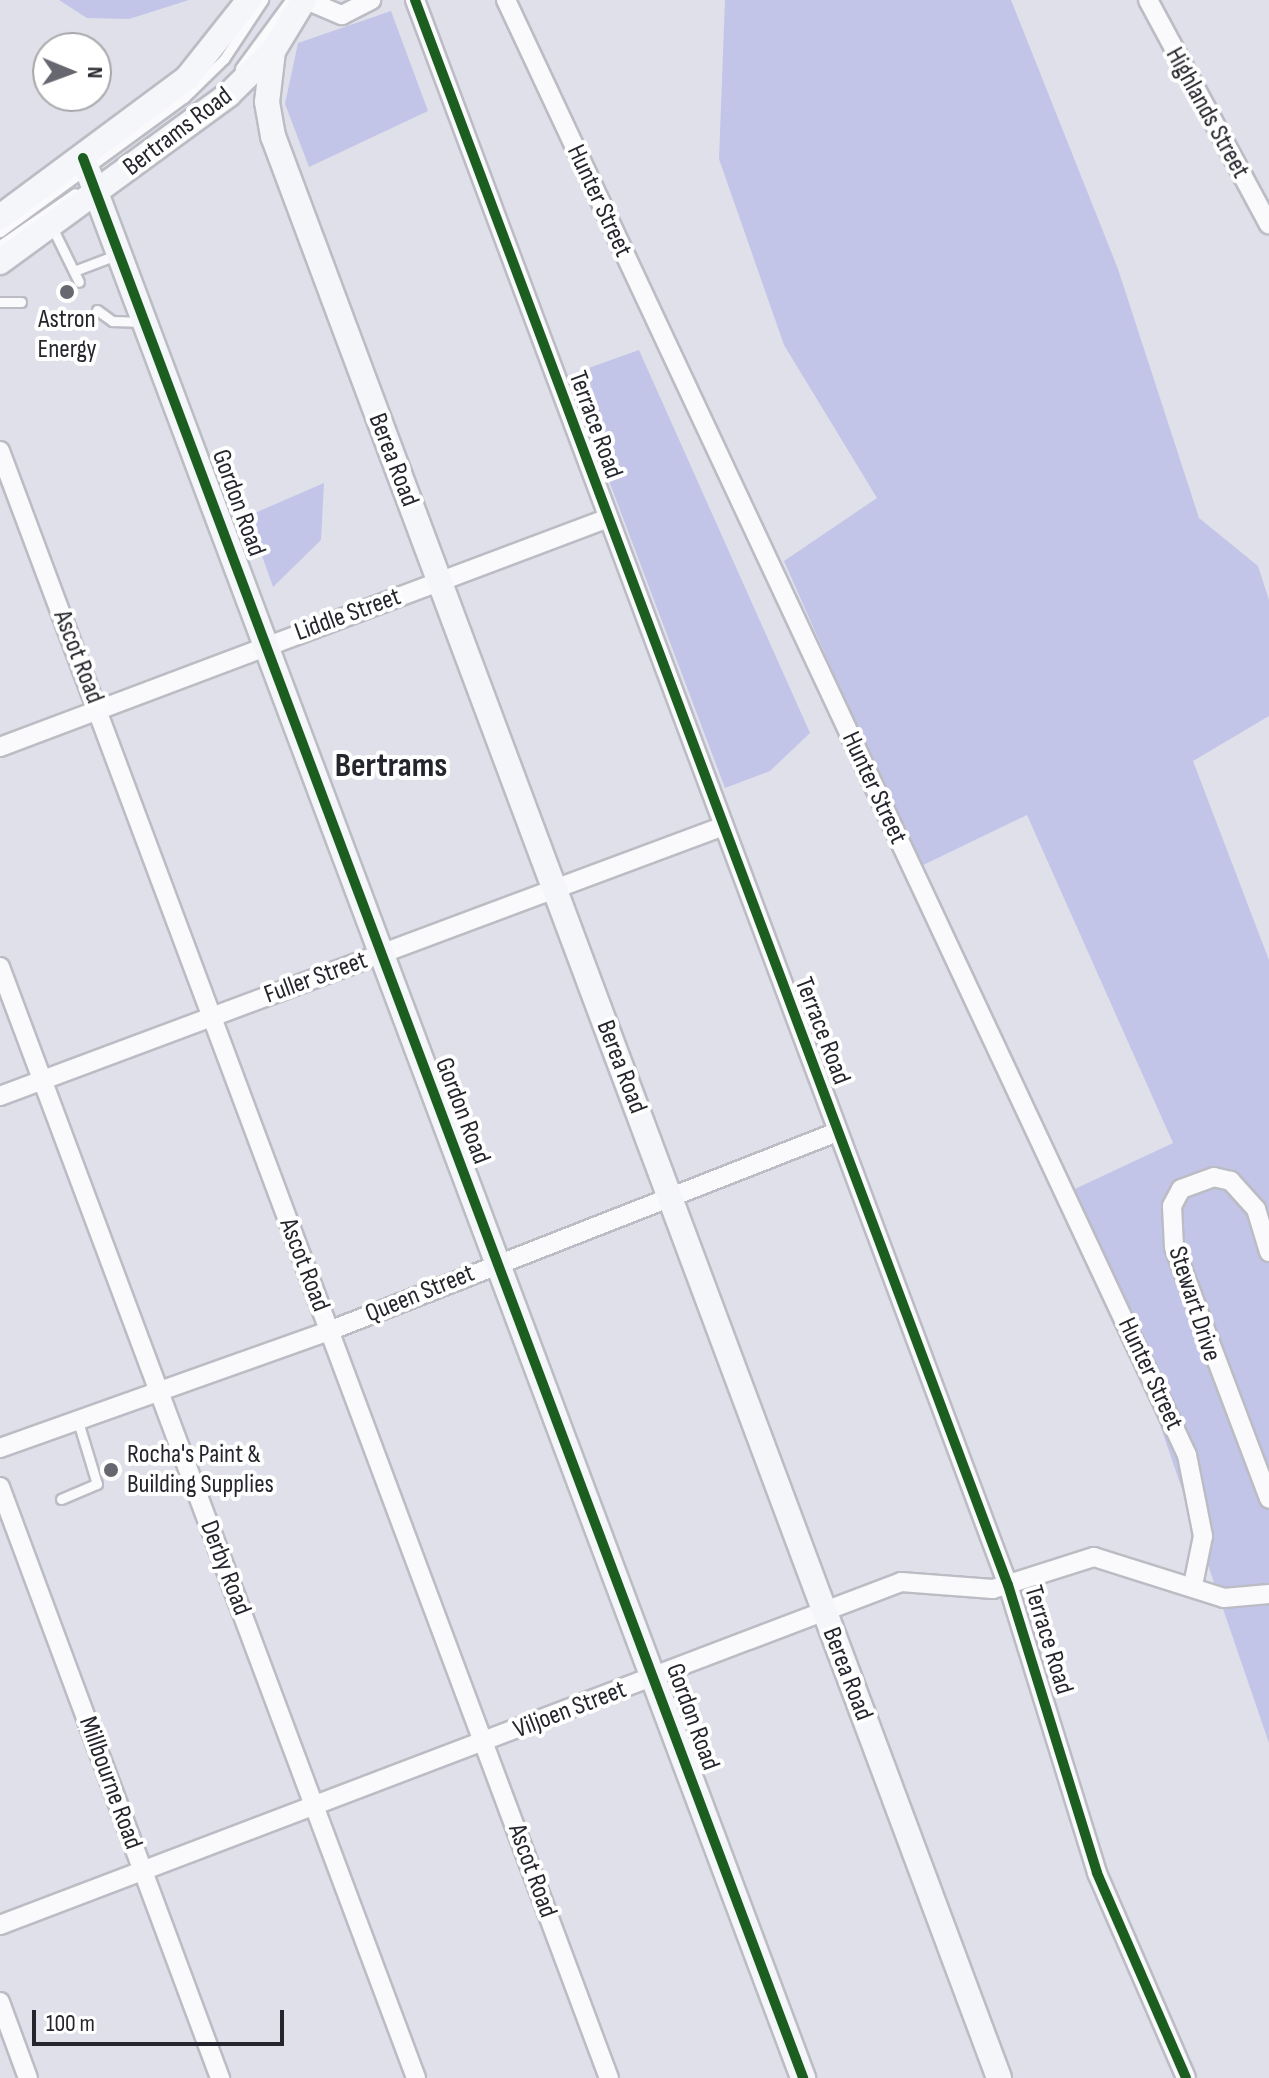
<!DOCTYPE html>
<style>
body{margin:0}
#map{position:relative;width:1269px;height:2078px;overflow:hidden;background:#dfe0ea;font-family:"Sofia Sans Condensed",sans-serif}
div>[style]{position:absolute}
.green>*{inset:0;background:#c2c5e8}
.roads{filter:drop-shadow(2px 0 #bbbcc4) drop-shadow(-2px 0 #bbbcc4) drop-shadow(0 2px #bbbcc4) drop-shadow(0 -2px #bbbcc4)}
.lane>*{height:9px;margin:-4.5px;padding:0 4.5px;transform-origin:4.5px;border-radius:4.5px;background:#fafafc}
.street>*{height:18px;margin:-9px;padding:0 9px;transform-origin:9px;border-radius:9px;background:#fafafc}
.secondary>*{height:24px;margin:-12px;padding:0 12px;transform-origin:12px;border-radius:12px;background:#f5f6f9}
.cycleway>*{height:10px;margin:-5px;padding:0 5px;transform-origin:5px;border-radius:5px;background:#1b5e20}
.dots>*{width:22px;height:22px;translate:-50% -50%;box-sizing:border-box;border:4px solid #fff;border-radius:50%}
span{translate:-50% -50%;white-space:nowrap;text-align:center;line-height:1.15;-webkit-text-stroke:8px #fff;paint-order:stroke}
.street-label{font-size:26px;color:#25262d}
.poi-label{font-size:26px;color:#25262d}
.left{translate:0 -50%;text-align:left}
.district-label{font-size:34px;color:#25262d;font-weight:700}
.north{position:absolute;left:32px;top:32px;width:80px;height:80px;box-sizing:border-box;background:#fff;border:2px solid #a8a8ab;border-radius:50%;rotate:91deg;font-size:22px;font-weight:700;line-height:32px;text-align:center;color:#25262d}
.north::after{content:'';display:block;margin:auto;width:28px;height:36px;background:#66676f;clip-path:polygon(50% 0,100% 100%,50% 72%,0 100%)}
.scale{position:absolute;left:32px;top:2010px;width:252px;height:36px;box-sizing:border-box;border:4px solid #25262d;border-top:0;padding-left:10px;font-size:24px;line-height:28px;white-space:nowrap;color:#25262d;-webkit-text-stroke:6px #fff;paint-order:stroke}
</style>
<div id="map">
<div class="green">
<i style="clip-path:polygon(59px 0,189px 0,129px 19px,87px 18px)"></i>
<i style="clip-path:polygon(725px 0,1011px 0,1118px 269px,1199px 518px,1258px 566px,1269px 600px,1269px 716px,1193px 761px,1269px 960px,1269px 1743px,1111px 1282px,1062px 1195px,1173px 1143px,1027px 815px,919px 867px,784px 561px,877px 498px,784px 345px,719px 159px)"></i>
<i style="clip-path:polygon(391px 11px,428px 111px,309px 167px,285px 104px,298px 43px)"></i>
<i style="clip-path:polygon(639px 350px,810px 733px,770px 771px,725px 788px,569px 375px)"></i>
<i style="clip-path:polygon(324px 483px,321px 540px,273px 587px,248px 516px)"></i>
</div>
<div class="roads">
<div class="lane">
<i style="left:240px;top:68px;width:84px;rotate:-53.7deg"></i>
<i style="left:52px;top:227px;width:61px;rotate:63.9deg"></i>
<i style="left:0;top:232px;width:228px;rotate:-36.1deg"></i>
<i style="left:184px;top:98px;width:56px;rotate:-44.3deg"></i>
<i style="left:224px;top:59px;width:71px;rotate:-56.5deg"></i>
<i style="left:0;top:245px;width:91px;rotate:-34.7deg"></i>
<i style="left:74px;top:271px;width:48px;rotate:-20.7deg"></i>
<i style="left:0;top:302px;width:21px"></i>
<i style="left:97px;top:310px;width:19px;rotate:36deg"></i>
<i style="left:112px;top:321px;width:32px;rotate:2deg"></i>
<i style="left:61px;top:1499px;width:39px;rotate:-23deg"></i>
<i style="left:97px;top:1484px;width:69px;rotate:-106.9deg"></i>
</div>
<div class="street">
<i style="left:306px;top:0;width:39px;rotate:23deg"></i>
<i style="left:342px;top:15px;width:33px;rotate:-27deg"></i>
<i style="left:415px;top:0;width:1692px;rotate:69.49deg"></i>
<i style="left:1008px;top:1585px;width:301px;rotate:72.8deg"></i>
<i style="left:1097px;top:1873px;width:223px;rotate:66.5deg"></i>
<i style="left:506px;top:0;width:1606px;rotate:64.92deg"></i>
<i style="left:1187px;top:1455px;width:83px;rotate:78.8deg"></i>
<i style="left:1203px;top:1536px;width:50px;rotate:101.5deg"></i>
<i style="left:1148px;top:0;width:255px;rotate:61.7deg"></i>
<i style="left:0;top:451px;width:1737px;rotate:69.48deg"></i>
<i style="left:0;top:747px;width:647px;rotate:-20.62deg"></i>
<i style="left:0;top:967px;width:1186px;rotate:69.47deg"></i>
<i style="left:0;top:1096px;width:770px;rotate:-20.46deg"></i>
<i style="left:1269px;top:1252px;width:45px;rotate:-106.8deg"></i>
<i style="left:1256px;top:1209px;width:38px;rotate:-132deg"></i>
<i style="left:1231px;top:1181px;width:17px;rotate:-167deg"></i>
<i style="left:1214px;top:1177px;width:35px;rotate:160deg"></i>
<i style="left:1181px;top:1189px;width:19px;rotate:118deg"></i>
<i style="left:1172px;top:1206px;width:41px;rotate:87.2deg"></i>
<i style="left:1174px;top:1247px;width:269px;rotate:69.3deg"></i>
<i style="left:0;top:1448px;width:349px;rotate:-19.6deg"></i>
<i style="left:329px;top:1331px;width:546px;rotate:-21.39deg"></i>
<i style="left:0;top:1487px;width:631px;rotate:69.58deg"></i>
<i style="left:0;top:1925px;width:964px;rotate:-20.84deg"></i>
<i style="left:901px;top:1582px;width:92px;rotate:4.4deg"></i>
<i style="left:993px;top:1589px;width:106px;rotate:-17.6deg"></i>
<i style="left:1094px;top:1557px;width:136px;rotate:17.5deg"></i>
<i style="left:1224px;top:1598px;width:45px;rotate:-5.1deg"></i>
<i style="left:0;top:2002px;width:81px;rotate:69.8deg"></i>
</div>
<div class="secondary">
<i style="left:273px;top:51px;width:51px;rotate:96.7deg"></i>
<i style="left:267px;top:102px;width:35px;rotate:80deg"></i>
<i style="left:273px;top:136px;width:2073px;rotate:69.5deg"></i>
<i style="left:83px;top:158px;width:2051px;rotate:69.44deg"></i>
<i style="left:0;top:217px;width:233px;rotate:-36.6deg"></i>
<i style="left:187px;top:78px;width:100px;rotate:-51.5deg"></i>
<i style="left:0;top:262px;width:283px;rotate:-36.2deg"></i>
<i style="left:228px;top:95px;width:63px;rotate:-44.4deg"></i>
<i style="left:273px;top:51px;width:60px;rotate:-58.7deg"></i>
</div>
</div>
<div class="cycleway">
<i style="left:415px;top:0;width:1692px;rotate:69.49deg"></i>
<i style="left:1008px;top:1585px;width:301px;rotate:72.8deg"></i>
<i style="left:1097px;top:1873px;width:223px;rotate:66.5deg"></i>
<i style="left:83px;top:158px;width:2051px;rotate:69.44deg"></i>
</div>
<div class="dots">
<i style="left:67px;top:292px;background:#66676f"></i>
<i style="left:111px;top:1470px;background:#66676f"></i>
</div>
<div class="street-label">
<span style="left:1207px;top:113px;rotate:61deg">Highlands Street</span>
<span style="left:178px;top:132px;rotate:-37deg">Bertrams Road</span>
<span style="left:599px;top:201px;rotate:65deg">Hunter Street</span>
<span style="left:595px;top:425px;rotate:70deg">Terrace Road</span>
<span style="left:393px;top:460px;rotate:69deg">Berea Road</span>
<span style="left:238px;top:503px;rotate:70deg">Gordon Road</span>
<span style="left:348px;top:615px;rotate:-20deg">Liddle Street</span>
<span style="left:78px;top:657px;rotate:69deg">Ascot Road</span>
<span style="left:874px;top:788px;rotate:65deg">Hunter Street</span>
<span style="left:316px;top:978px;rotate:-20deg">Fuller Street</span>
<span style="left:822px;top:1031px;rotate:69deg">Terrace Road</span>
<span style="left:621px;top:1067px;rotate:69deg">Berea Road</span>
<span style="left:462px;top:1111px;rotate:69deg">Gordon Road</span>
<span style="left:304px;top:1265px;rotate:69deg">Ascot Road</span>
<span style="left:420px;top:1294px;rotate:-22deg">Queen Street</span>
<span style="left:1194px;top:1304px;rotate:72deg">Stewart Drive</span>
<span style="left:1150px;top:1374px;rotate:65deg">Hunter Street</span>
<span style="left:225px;top:1568px;rotate:69deg">Derby Road</span>
<span style="left:1048px;top:1640px;rotate:73deg">Terrace Road</span>
<span style="left:847px;top:1674px;rotate:69deg">Berea Road</span>
<span style="left:570px;top:1710px;rotate:-21deg">Viljoen Street</span>
<span style="left:692px;top:1717px;rotate:70deg">Gordon Road</span>
<span style="left:110px;top:1783px;rotate:70deg">Millbourne Road</span>
<span style="left:532px;top:1871px;rotate:70deg">Ascot Road</span>
</div>
<div class="poi-label">
<span style="left:67px;top:335px">Astron<br>Energy</span>
<span class="left" style="left:127px;top:1470px">Rocha's Paint &amp;<br>Building Supplies</span>
</div>
<div class="district-label">
<span style="left:391px;top:766px">Bertrams</span>
</div>
<div class="north">N</div>
<div class="scale">100 m</div>
</div>
